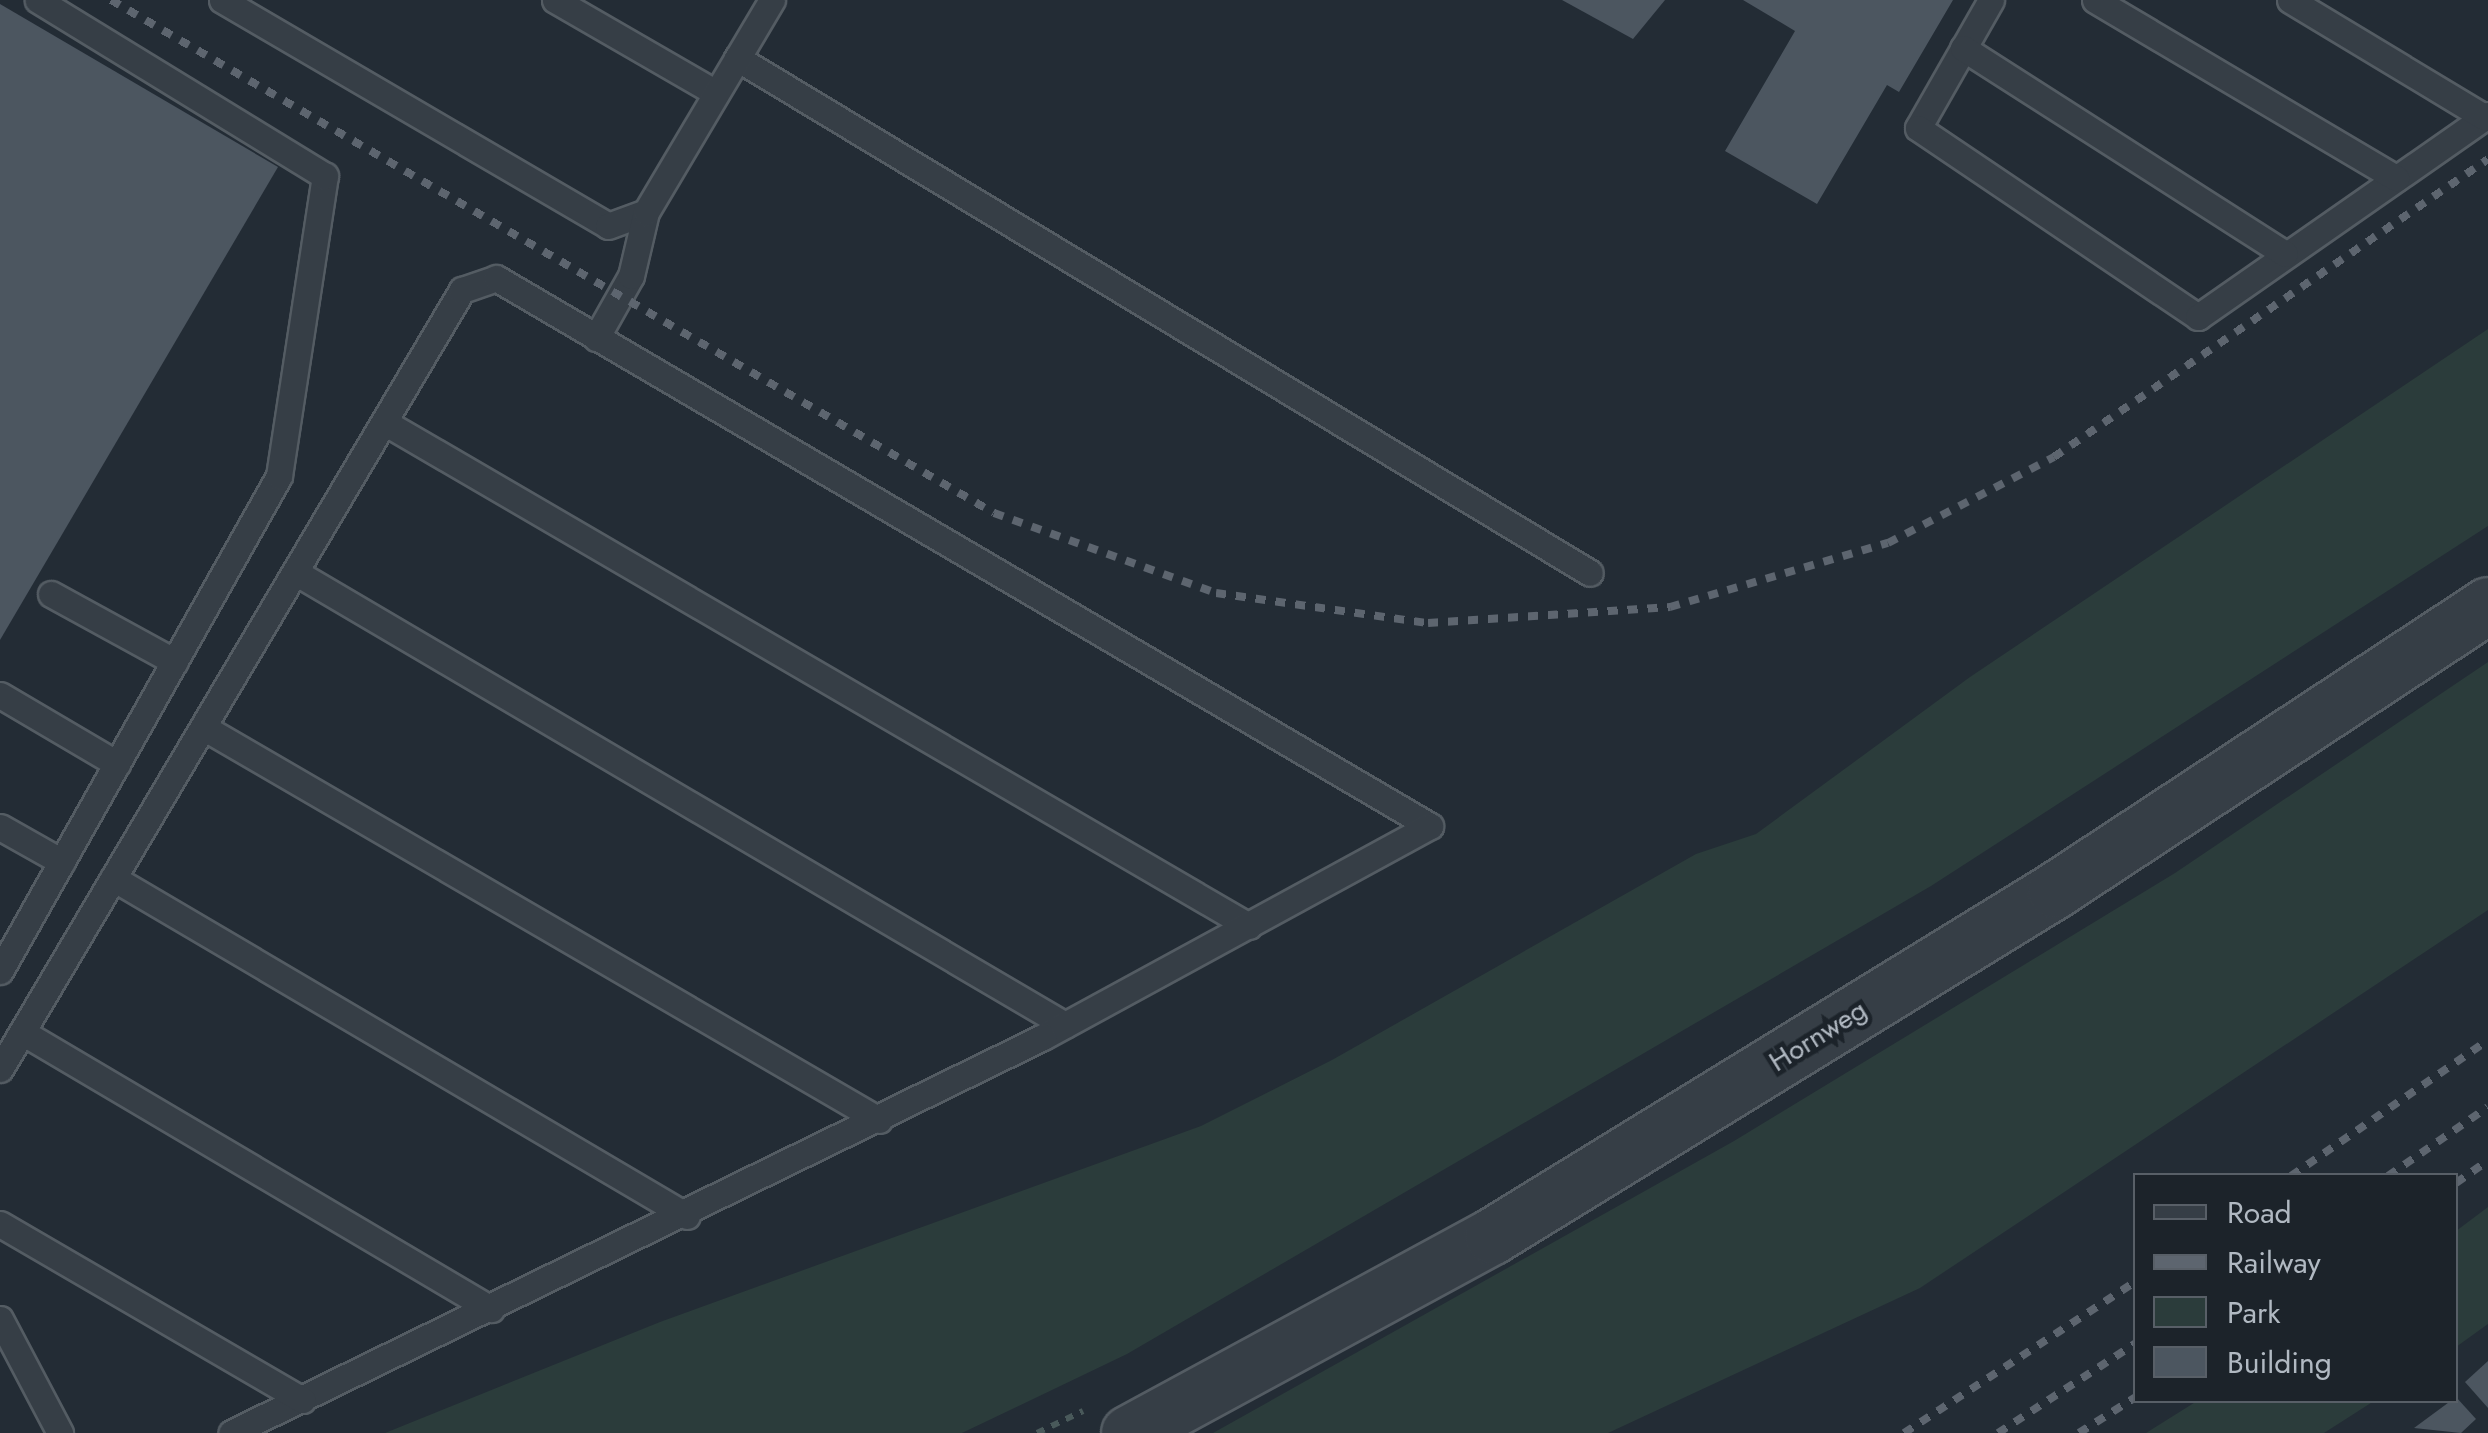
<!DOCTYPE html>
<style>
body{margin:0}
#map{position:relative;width:2488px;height:1433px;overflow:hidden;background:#232c35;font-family:Jost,sans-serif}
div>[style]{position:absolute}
.green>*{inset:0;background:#2b3c3b}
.building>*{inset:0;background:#4c5660}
.path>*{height:6px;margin-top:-3px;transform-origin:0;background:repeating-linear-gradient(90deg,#49595a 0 8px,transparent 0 16px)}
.roads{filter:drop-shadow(2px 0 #545c63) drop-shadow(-2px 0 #545c63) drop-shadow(0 2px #545c63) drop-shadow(0 -2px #545c63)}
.service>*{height:25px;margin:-12.5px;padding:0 12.5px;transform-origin:12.5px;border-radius:12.5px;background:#363e46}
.tertiary>*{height:55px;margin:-27.5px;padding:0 27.5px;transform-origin:27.5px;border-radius:27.5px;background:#363e46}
.rail>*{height:8px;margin-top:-4px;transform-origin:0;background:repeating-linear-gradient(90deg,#5d656f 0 10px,transparent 0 20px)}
span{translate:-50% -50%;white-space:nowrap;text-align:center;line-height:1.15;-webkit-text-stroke:9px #1c232a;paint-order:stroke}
.street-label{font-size:28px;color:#b1b9c2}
.legend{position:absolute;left:2133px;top:1173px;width:325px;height:230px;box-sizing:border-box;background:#1c232a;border:2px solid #585f67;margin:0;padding:12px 18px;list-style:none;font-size:30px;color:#b1b9c2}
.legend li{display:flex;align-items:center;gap:20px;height:50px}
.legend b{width:50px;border:2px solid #585f67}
</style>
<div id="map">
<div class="green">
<i style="clip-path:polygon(2488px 329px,2488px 526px,1931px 886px,1127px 1354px,962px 1433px,385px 1433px,660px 1322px,1201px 1126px,1332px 1060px,1696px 854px,1756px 834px,1970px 677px)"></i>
<i style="clip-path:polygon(2488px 662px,2488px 910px,1920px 1288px,1608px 1433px,1213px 1433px,1734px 1141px,2175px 873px)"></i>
<i style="clip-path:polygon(2488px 1207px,2488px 1324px,2456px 1347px,2456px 1231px)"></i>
<i style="clip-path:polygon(2197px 1401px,2197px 1400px,2374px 1401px,2324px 1433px,2146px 1433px)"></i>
</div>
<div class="building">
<i style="clip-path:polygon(1562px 0,1665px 0,1633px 39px)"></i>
<i style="clip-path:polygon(1743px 0,1953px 0,1899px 92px,1887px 85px,1817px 204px,1725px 151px,1795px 31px)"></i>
<i style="clip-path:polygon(0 4px,278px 167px,0 640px)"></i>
<i style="clip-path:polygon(2488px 1361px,2488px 1408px,2465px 1382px)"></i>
<i style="clip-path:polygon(2456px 1397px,2476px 1419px,2461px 1433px,2414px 1428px)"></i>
</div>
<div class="path">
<i style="left:1037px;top:1433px;width:51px;rotate:-25.6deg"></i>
</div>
<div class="roads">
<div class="service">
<i style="left:222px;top:0;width:447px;rotate:30.3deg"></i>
<i style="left:608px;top:226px;width:40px;rotate:-20.2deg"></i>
<i style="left:555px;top:0;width:186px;rotate:30deg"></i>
<i style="left:1991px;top:0;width:147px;rotate:119.7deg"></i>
<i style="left:1918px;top:128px;width:338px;rotate:34deg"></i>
<i style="left:2198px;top:317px;width:353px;rotate:-34.9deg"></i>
<i style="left:2095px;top:0;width:350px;rotate:30.6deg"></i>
<i style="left:2290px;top:0;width:227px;rotate:31.1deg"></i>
<i style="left:1963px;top:48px;width:382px;rotate:32.6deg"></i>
<i style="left:737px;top:58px;width:996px;rotate:31.12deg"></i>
<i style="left:596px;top:338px;width:71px;rotate:-60.6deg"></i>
<i style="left:631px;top:276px;width:66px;rotate:-76.8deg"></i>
<i style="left:646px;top:212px;width:247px;rotate:-59.3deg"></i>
<i style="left:384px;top:422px;width:1001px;rotate:30.23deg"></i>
<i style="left:295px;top:572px;width:893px;rotate:30.47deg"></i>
<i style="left:51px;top:594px;width:141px;rotate:28.7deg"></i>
<i style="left:0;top:695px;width:136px;rotate:30.5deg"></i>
<i style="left:203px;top:727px;width:782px;rotate:30.17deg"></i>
<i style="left:0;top:827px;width:71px;rotate:29.4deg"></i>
<i style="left:113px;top:878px;width:666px;rotate:30.49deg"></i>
<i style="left:0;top:971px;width:568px;rotate:-60.59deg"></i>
<i style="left:279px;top:476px;width:304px;rotate:-81.3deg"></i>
<i style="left:325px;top:176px;width:337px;rotate:-148.5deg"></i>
<i style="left:22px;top:1032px;width:545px;rotate:30.57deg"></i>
<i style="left:0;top:1069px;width:906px;rotate:-59.33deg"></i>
<i style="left:462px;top:290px;width:36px;rotate:-19deg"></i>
<i style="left:496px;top:278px;width:1083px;rotate:30.4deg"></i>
<i style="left:1430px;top:826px;width:441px;rotate:151.4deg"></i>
<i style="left:1043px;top:1037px;width:903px;rotate:154deg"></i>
<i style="left:0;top:1224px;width:350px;rotate:30.2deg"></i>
<i style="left:0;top:1319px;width:129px;rotate:62.2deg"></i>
</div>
<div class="tertiary">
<i style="left:1129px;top:1433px;width:413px;rotate:-28.5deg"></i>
<i style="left:1492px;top:1236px;width:661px;rotate:-31.57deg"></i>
<i style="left:2055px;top:890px;width:518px;rotate:-33.35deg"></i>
</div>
</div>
<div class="rail">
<i style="left:111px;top:0;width:1021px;rotate:30.16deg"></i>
<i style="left:994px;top:513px;width:236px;rotate:19.8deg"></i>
<i style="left:1216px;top:593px;width:214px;rotate:8.1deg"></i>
<i style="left:1428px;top:623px;width:243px;rotate:-3.8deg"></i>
<i style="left:1670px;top:607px;width:227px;rotate:-16.4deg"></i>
<i style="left:1888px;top:543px;width:187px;rotate:-27.4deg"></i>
<i style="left:2054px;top:457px;width:526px;rotate:-34.47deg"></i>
<i style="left:2291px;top:1176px;width:239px;rotate:-34.6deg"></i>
<i style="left:2388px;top:1176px;width:121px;rotate:-34.6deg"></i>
<i style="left:2456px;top:1183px;width:39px;rotate:-35deg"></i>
<i style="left:1904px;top:1433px;width:277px;rotate:-33.2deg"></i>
<i style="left:1998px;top:1433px;width:165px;rotate:-33.1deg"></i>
<i style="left:2079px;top:1433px;width:67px;rotate:-32.3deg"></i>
</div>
<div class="street-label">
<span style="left:1818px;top:1036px;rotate:-32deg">Hornweg</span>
</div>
<ul class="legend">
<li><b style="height:12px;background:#363e46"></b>Road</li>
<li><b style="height:12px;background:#5d656f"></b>Railway</li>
<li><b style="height:28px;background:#2b3c3b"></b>Park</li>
<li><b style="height:28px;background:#4c5660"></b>Building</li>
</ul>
</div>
